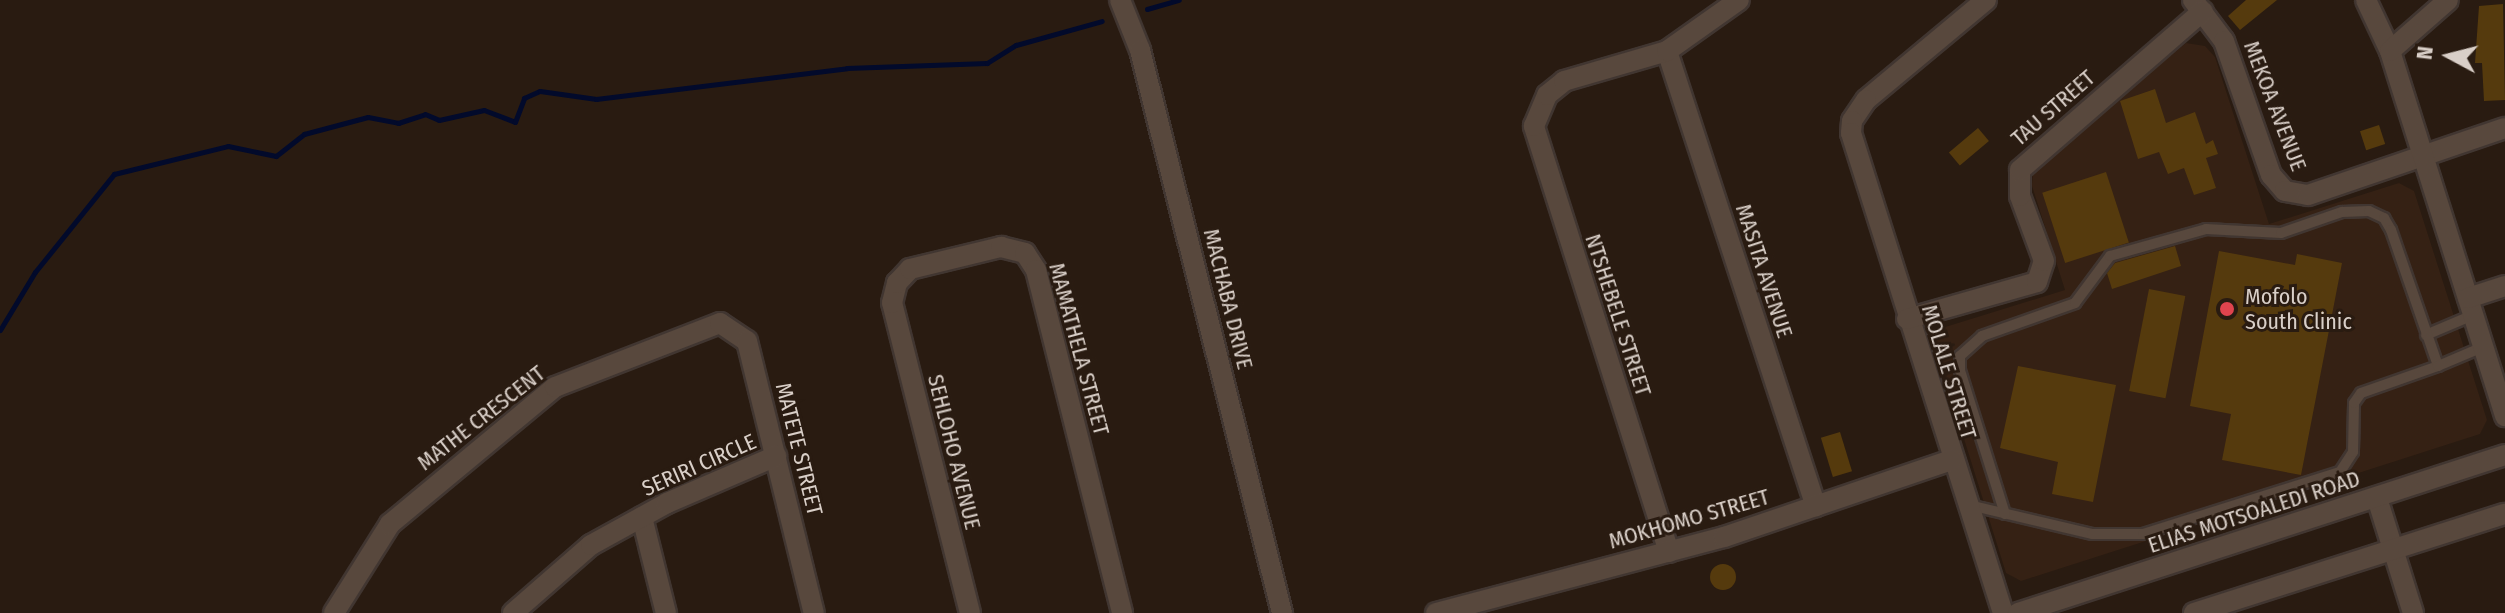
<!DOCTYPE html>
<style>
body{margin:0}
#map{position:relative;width:2505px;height:613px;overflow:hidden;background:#291b11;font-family:"Fira Sans Condensed",sans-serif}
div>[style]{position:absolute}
.built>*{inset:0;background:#352114}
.stream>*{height:5px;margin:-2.5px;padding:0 2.5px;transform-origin:2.5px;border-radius:2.5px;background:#020a2b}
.building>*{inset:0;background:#553a0d;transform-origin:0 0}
.round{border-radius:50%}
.roads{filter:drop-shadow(2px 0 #413631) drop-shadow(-2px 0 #413631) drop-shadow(0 2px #413631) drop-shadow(0 -2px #413631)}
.lane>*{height:10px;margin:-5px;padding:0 5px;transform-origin:5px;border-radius:5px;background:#58483d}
.street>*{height:20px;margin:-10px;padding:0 10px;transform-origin:10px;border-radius:10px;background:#58483d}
.secondary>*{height:20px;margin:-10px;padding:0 10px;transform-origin:10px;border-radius:10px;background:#58483d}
.dots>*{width:22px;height:22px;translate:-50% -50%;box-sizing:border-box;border:4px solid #291b11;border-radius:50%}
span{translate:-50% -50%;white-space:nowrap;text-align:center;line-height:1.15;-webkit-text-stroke:6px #291b11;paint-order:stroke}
.street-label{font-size:22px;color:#d9cfc8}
.poi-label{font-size:22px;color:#d9cfc8}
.left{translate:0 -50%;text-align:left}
.north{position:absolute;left:2409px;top:16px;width:80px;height:80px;-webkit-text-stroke:6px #291b11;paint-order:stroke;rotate:277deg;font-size:22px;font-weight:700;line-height:32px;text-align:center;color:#d9cfc8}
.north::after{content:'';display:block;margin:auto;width:28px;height:36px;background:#d9cfc8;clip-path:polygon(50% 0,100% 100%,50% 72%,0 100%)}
</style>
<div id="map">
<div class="built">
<i style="clip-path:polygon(2186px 43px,2205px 46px,2215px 57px,2269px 224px,2399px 183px,2414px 191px,2487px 420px,2480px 434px,2021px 581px,2006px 573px,1934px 343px,1942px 328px,2065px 290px,2032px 186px,2033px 169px)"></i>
</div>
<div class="stream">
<i style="left:1147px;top:9px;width:33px;rotate:-16deg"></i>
<i style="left:0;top:330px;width:68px;rotate:-58.9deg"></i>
<i style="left:35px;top:272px;width:126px;rotate:-51.1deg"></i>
<i style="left:114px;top:174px;width:117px;rotate:-13.8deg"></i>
<i style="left:228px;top:146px;width:49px;rotate:11.8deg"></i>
<i style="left:276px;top:156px;width:36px;rotate:-38deg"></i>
<i style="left:304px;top:134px;width:66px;rotate:-14.9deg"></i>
<i style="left:368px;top:117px;width:31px;rotate:11deg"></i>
<i style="left:398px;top:123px;width:28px;rotate:-18deg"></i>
<i style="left:425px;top:114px;width:15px;rotate:23deg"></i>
<i style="left:439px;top:120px;width:46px;rotate:-12.5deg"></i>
<i style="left:484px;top:110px;width:33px;rotate:21deg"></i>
<i style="left:515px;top:122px;width:26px;rotate:-69deg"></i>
<i style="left:524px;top:98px;width:17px;rotate:-24deg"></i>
<i style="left:540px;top:91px;width:57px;rotate:8.1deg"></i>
<i style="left:596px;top:99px;width:253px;rotate:-7deg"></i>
<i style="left:847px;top:68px;width:140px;rotate:-2deg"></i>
<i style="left:987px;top:63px;width:34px;rotate:-32deg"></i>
<i style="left:1016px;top:45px;width:89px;rotate:-15.6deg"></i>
</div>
<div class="building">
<i style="clip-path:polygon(2246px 0,2277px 0,2240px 30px,2228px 16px)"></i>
<i style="clip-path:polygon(2503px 4px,2505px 100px,2484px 101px,2482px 63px,2475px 63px,2479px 6px)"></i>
<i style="clip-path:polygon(2155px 89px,2166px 123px,2195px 112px,2206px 144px,2213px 140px,2218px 154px,2206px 158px,2216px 188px,2194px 195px,2184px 168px,2168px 174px,2159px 152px,2138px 159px,2120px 101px)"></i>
<i style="left:2379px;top:125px;width:20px;height:20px;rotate:72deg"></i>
<i style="left:1978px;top:128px;width:17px;height:38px;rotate:50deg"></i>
<i style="left:2106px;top:172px;width:74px;height:67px;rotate:72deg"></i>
<i style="clip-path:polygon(2175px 246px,2181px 266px,2112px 289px,2107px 273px,2115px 263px)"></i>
<i style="clip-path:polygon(2219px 251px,2295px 265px,2297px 254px,2342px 263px,2301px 475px,2222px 460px,2231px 414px,2190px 406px)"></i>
<i style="left:2149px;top:289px;width:37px;height:104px;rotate:11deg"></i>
<i style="clip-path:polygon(2018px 366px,2116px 385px,2093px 502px,2052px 494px,2058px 462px,2000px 448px)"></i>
<i style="left:1840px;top:432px;width:41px;height:20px;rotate:73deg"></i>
<i class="round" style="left:1710px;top:564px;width:26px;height:26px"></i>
</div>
<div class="roads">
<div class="lane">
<i style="left:2426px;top:335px;width:51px;rotate:-23.1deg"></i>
<i style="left:1969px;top:505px;width:126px;rotate:13.3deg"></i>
<i style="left:2092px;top:534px;width:51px"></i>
<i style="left:2143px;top:534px;width:207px;rotate:-17.5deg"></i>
<i style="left:2340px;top:472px;width:24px;rotate:-57deg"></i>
<i style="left:2353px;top:452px;width:49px;rotate:-88.8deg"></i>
<i style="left:2354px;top:403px;width:12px;rotate:-55deg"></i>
<i style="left:2361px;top:393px;width:82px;rotate:-19.3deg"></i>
<i style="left:2005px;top:514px;width:151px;rotate:-107.4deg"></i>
<i style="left:1960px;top:370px;width:14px;rotate:-90deg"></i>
<i style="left:1960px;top:356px;width:30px;rotate:-42deg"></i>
<i style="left:1982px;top:336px;width:99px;rotate:-19.5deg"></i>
<i style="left:2075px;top:303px;width:59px;rotate:-53.3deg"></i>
<i style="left:2110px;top:256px;width:100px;rotate:-15.7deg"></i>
<i style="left:2206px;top:229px;width:75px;rotate:3.1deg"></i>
<i style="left:2281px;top:233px;width:65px;rotate:-19deg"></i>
<i style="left:2342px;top:212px;width:27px;rotate:-2deg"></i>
<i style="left:2369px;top:211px;width:17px;rotate:25deg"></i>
<i style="left:2384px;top:218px;width:14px;rotate:60deg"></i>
<i style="left:2391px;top:230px;width:144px;rotate:70.9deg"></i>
<i style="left:2438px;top:366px;width:49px;rotate:-22.9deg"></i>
</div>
<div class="street">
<i style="left:1986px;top:0;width:156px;rotate:140.2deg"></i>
<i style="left:1866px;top:100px;width:25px;rotate:124deg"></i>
<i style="left:1852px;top:121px;width:12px;rotate:95deg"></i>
<i style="left:1851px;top:133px;width:503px;rotate:72.43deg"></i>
<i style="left:2193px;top:0;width:51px;rotate:52.9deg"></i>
<i style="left:2224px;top:41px;width:142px;rotate:70.7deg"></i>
<i style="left:2271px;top:175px;width:21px;rotate:49deg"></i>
<i style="left:2285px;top:191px;width:23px;rotate:10deg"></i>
<i style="left:2308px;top:195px;width:208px;rotate:-18.8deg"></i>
<i style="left:2366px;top:0;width:56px;rotate:64.8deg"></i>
<i style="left:2390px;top:51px;width:383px;rotate:72.5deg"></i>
<i style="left:1667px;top:51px;width:479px;rotate:71.9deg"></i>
<i style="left:2390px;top:51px;width:77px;rotate:-41.3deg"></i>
<i style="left:2468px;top:298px;width:39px;rotate:-18deg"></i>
<i style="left:1907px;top:319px;width:135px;rotate:-15.9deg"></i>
<i style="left:2037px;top:282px;width:22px;rotate:-72deg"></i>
<i style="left:2044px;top:261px;width:69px;rotate:-110.3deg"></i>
<i style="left:2020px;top:196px;width:26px;rotate:-90deg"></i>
<i style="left:2020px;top:170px;width:242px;rotate:-41deg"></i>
<i style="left:2377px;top:498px;width:121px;rotate:72.6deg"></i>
<i style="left:642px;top:517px;width:99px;rotate:76deg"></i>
<i style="left:1669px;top:552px;width:447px;rotate:-107.6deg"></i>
<i style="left:1534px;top:126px;width:34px;rotate:-67deg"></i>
<i style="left:1547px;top:95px;width:22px;rotate:-39deg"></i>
<i style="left:1564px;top:81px;width:107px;rotate:-16.2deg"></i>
<i style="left:1667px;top:51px;width:88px;rotate:-35.3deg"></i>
<i style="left:334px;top:613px;width:105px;rotate:-57.8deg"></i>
<i style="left:390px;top:524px;width:214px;rotate:-39.7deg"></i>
<i style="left:555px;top:387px;width:177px;rotate:-21.2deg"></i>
<i style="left:720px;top:323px;width:32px;rotate:34deg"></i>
<i style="left:747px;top:341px;width:280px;rotate:76.2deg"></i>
<i style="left:513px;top:613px;width:103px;rotate:-41.1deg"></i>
<i style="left:591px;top:545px;width:87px;rotate:-28.9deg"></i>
<i style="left:667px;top:503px;width:119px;rotate:-23.3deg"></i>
<i style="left:970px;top:613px;width:320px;rotate:-104.1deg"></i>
<i style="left:892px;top:303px;width:21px;rotate:-76deg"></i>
<i style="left:897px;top:283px;width:19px;rotate:-47deg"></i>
<i style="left:910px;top:269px;width:94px;rotate:-13.6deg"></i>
<i style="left:1001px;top:247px;width:25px;rotate:14deg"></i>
<i style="left:1025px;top:253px;width:20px;rotate:57deg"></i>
<i style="left:1036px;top:270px;width:354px;rotate:75.9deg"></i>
<i style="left:1436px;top:613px;width:298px;rotate:-14.8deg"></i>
<i style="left:1724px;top:537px;width:241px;rotate:-18.7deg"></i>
</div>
<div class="secondary">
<i style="left:1120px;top:0;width:54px;rotate:68.2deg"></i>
<i style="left:1140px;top:50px;width:581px;rotate:75.84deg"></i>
<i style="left:2018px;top:613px;width:512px;rotate:-17.97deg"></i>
<i style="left:2194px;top:613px;width:326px;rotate:-17.7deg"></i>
</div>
</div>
<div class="dots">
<i style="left:2227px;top:309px;background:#e0444e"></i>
</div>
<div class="street-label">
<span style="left:2275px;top:106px;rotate:69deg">MEKOA AVENUE</span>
<span style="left:2053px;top:108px;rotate:-41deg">TAU STREET</span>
<span style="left:1764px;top:271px;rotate:72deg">MASITA AVENUE</span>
<span style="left:1228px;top:299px;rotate:76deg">MACHABA DRIVE</span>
<span style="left:1618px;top:315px;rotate:72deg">NTSHEBELE STREET</span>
<span style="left:1079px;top:349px;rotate:75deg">MAMATHELA STREET</span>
<span style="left:1949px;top:372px;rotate:73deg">MOLALE STREET</span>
<span style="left:481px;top:418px;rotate:-38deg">MATHE CRESCENT</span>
<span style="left:799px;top:449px;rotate:76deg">MATETE STREET</span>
<span style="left:954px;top:452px;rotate:76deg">SEHLOHO AVENUE</span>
<span style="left:699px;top:465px;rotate:-24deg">SERIRI CIRCLE</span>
<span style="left:2254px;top:512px;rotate:-18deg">ELIAS MOTSOALEDI ROAD</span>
<span style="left:1689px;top:519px;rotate:-16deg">MOKHOMO STREET</span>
</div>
<div class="poi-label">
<span class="left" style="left:2245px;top:309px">Mofolo<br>South Clinic</span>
</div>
<div class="north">N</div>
</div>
